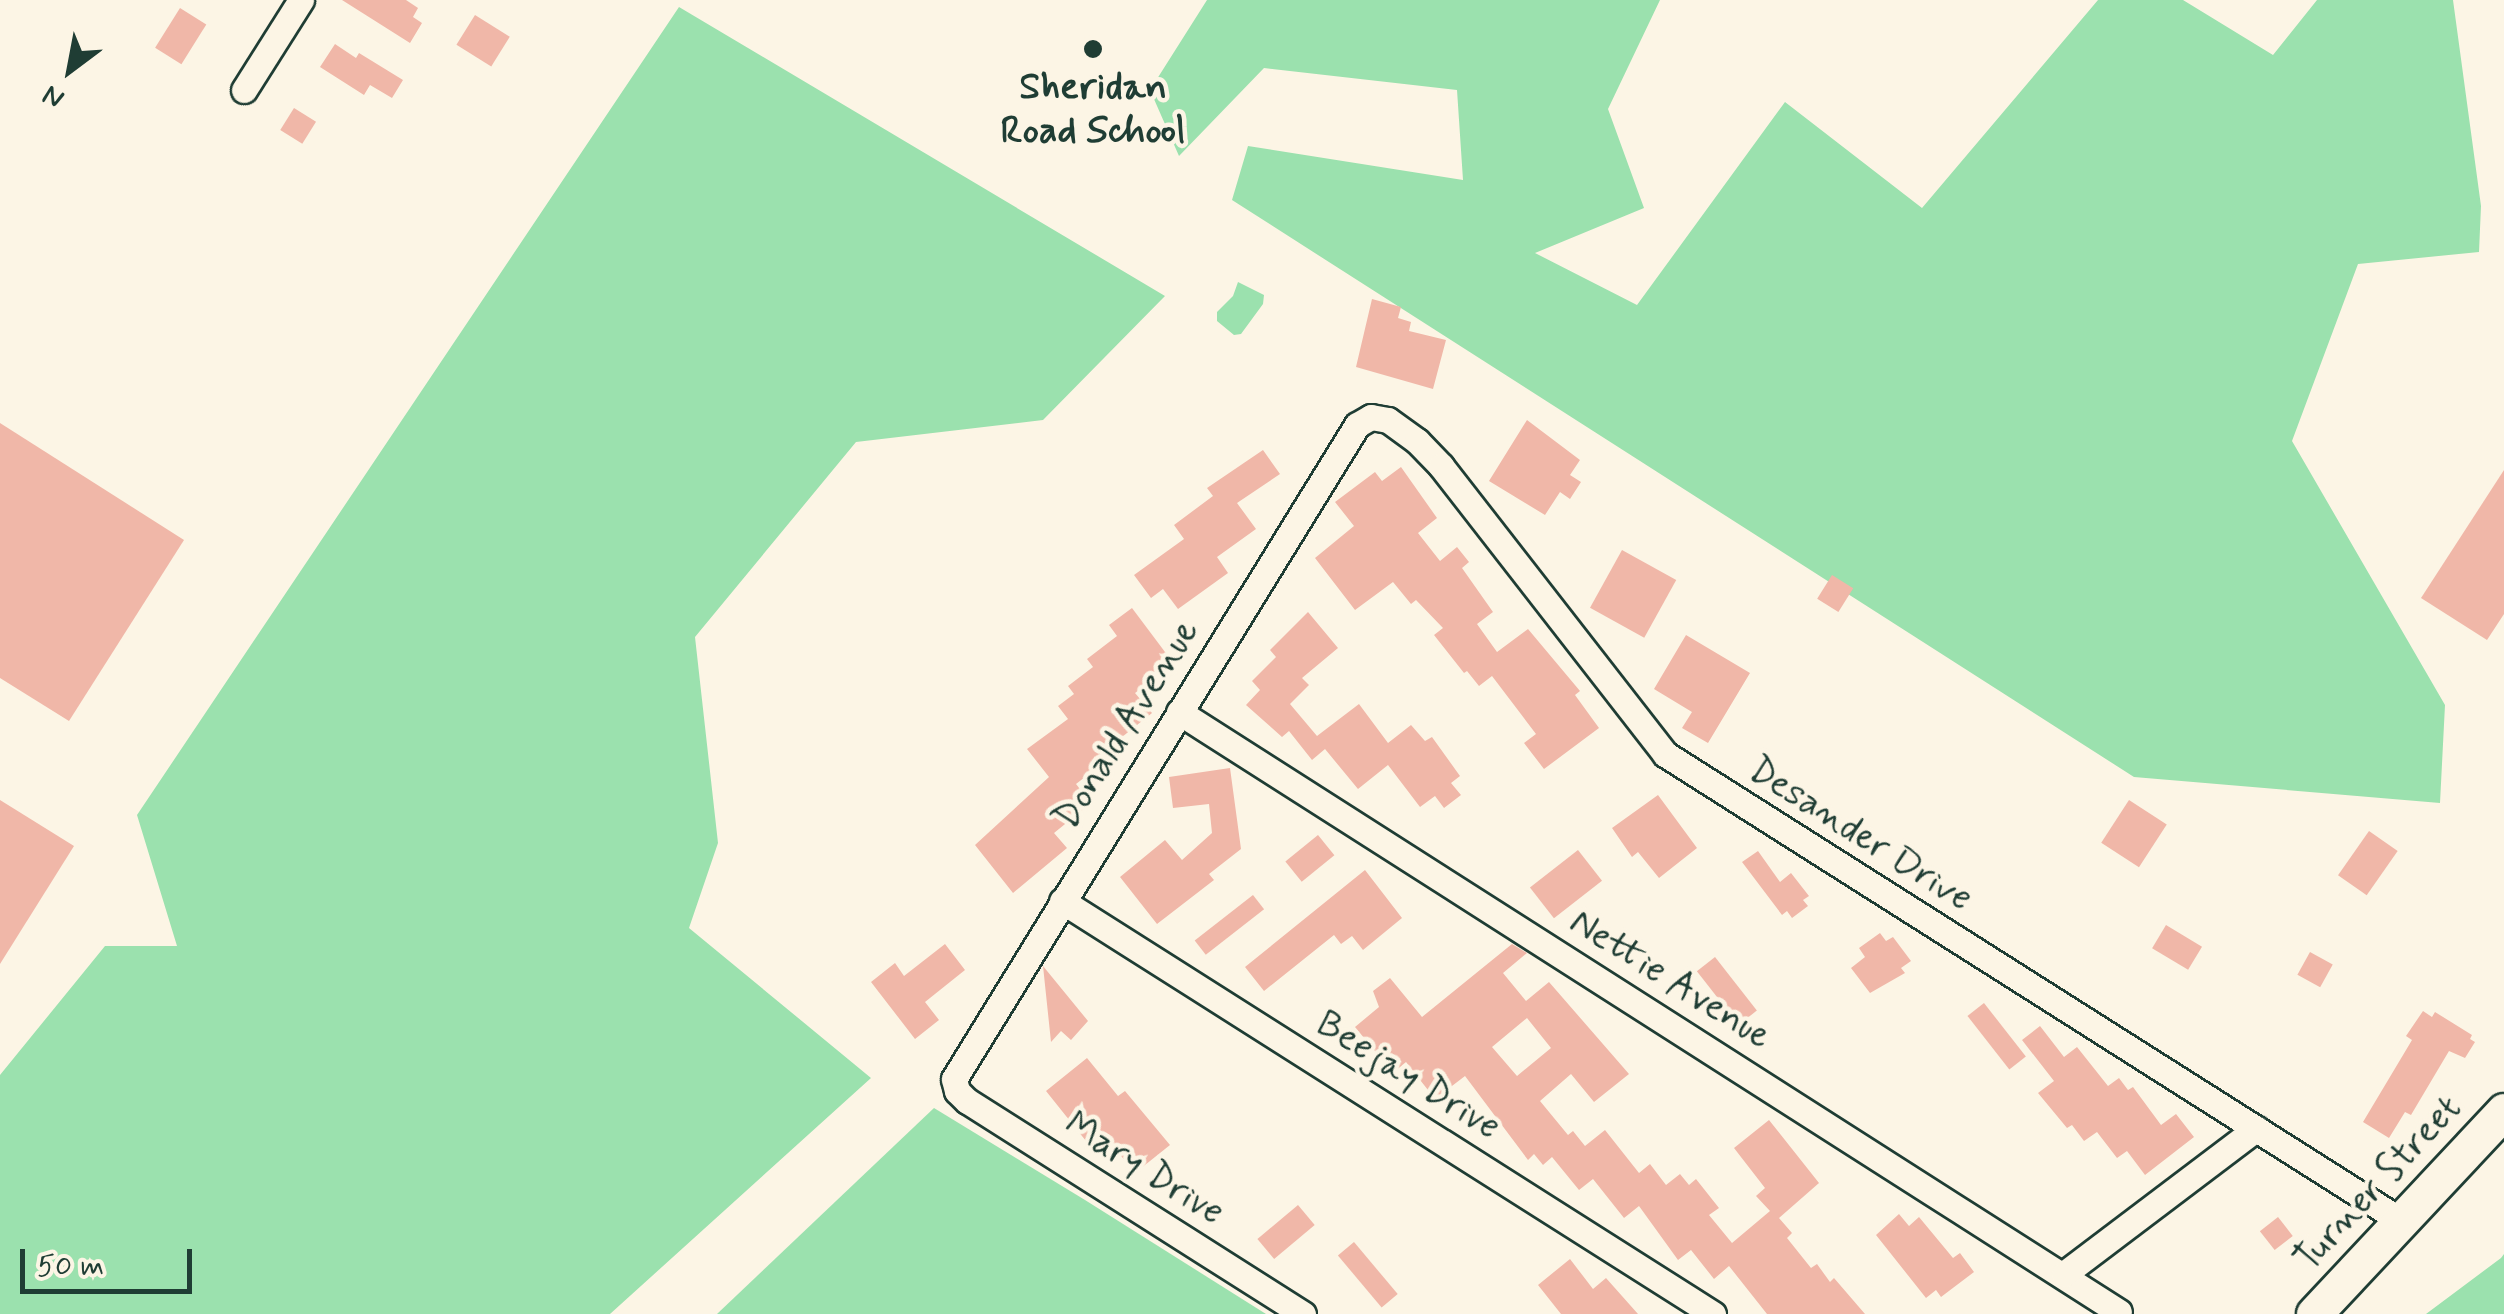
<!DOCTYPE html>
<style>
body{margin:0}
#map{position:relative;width:2504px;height:1314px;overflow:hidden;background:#fcf5e5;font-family:Mynerve,sans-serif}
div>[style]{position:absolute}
.green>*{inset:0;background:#9be1ae}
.building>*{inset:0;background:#f0b7a8;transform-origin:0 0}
.roads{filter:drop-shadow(2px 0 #1f3d34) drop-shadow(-2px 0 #1f3d34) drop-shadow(0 2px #1f3d34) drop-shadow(0 -2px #1f3d34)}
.street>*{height:25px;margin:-12.5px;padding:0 12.5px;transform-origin:12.5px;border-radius:12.5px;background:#fcf5e5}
.secondary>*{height:35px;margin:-17.5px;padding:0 17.5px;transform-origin:17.5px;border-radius:17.5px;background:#fcf5e5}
.dots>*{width:28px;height:28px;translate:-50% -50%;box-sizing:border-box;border:5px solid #fcf5e5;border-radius:50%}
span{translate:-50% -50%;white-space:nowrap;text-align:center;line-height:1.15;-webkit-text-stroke:9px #fcf5e5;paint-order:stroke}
.poi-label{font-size:38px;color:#1f3d34;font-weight:700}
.street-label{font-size:38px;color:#1f3d34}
.north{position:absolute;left:20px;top:20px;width:100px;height:100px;-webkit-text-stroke:8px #fcf5e5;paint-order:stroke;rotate:212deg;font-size:28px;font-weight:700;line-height:40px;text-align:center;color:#1f3d34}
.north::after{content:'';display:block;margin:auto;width:35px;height:45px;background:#1f3d34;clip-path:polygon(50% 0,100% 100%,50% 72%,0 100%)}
.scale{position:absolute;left:20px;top:1249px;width:172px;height:45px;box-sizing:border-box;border:5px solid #1f3d34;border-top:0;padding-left:12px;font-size:30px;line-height:35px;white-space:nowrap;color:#1f3d34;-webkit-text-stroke:8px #fcf5e5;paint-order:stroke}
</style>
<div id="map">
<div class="green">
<i style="clip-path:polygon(1207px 0,1660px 0,1608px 109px,1644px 208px,1535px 253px,1637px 305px,1785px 102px,1922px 208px,2098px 0,2183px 0,2273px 55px,2317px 0,2453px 0,2481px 206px,2479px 252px,2358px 264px,2292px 441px,2445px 705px,2440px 803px,2134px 777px,1232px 200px,1248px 146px,1463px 180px,1457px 90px,1264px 68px,1179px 156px,1150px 90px)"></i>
<i style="clip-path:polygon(679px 7px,1165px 296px,1043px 420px,856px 442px,695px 637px,718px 843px,689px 928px,871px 1078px,610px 1314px,0 1314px,0 1075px,105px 946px,177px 946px,137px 815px)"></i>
<i style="clip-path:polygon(1238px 282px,1264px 295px,1263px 304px,1241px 334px,1234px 335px,1217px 321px,1217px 312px,1233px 296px)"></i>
<i style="clip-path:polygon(934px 1108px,1085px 1200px,1266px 1314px,717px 1314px)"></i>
<i style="clip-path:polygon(2504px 1254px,2504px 1314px,2426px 1314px,2501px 1258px)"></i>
</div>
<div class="building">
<i style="clip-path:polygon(342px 0,406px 0,418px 8px,413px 17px,422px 23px,410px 43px)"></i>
<i style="left:180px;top:8px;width:31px;height:47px;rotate:32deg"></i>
<i style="left:475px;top:15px;width:41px;height:35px;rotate:32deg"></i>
<i style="clip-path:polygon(335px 44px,356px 58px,359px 53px,403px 80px,392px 98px,370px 85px,364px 95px,320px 67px)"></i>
<i style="left:294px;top:108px;width:26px;height:26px;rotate:32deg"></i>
<i style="clip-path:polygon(1372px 299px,1401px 307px,1398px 318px,1411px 322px,1409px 331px,1446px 340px,1433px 389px,1356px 367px)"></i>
<i style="clip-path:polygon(1527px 420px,1580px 460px,1570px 475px,1581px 482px,1570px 499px,1560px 492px,1545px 515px,1489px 481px)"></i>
<i style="clip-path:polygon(0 423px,184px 540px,69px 721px,0 678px)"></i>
<i style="clip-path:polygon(1263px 450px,1280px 474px,1237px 503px,1256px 529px,1217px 557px,1228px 573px,1178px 609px,1163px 589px,1151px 598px,1134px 575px,1184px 539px,1174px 525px,1213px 496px,1207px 488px)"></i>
<i style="clip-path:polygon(1401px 467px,1437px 518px,1418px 533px,1440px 561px,1457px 547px,1469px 562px,1462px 568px,1493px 612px,1477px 624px,1497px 652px,1528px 629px,1580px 691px,1575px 695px,1599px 728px,1544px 769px,1524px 743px,1536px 734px,1492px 676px,1479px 686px,1467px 671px,1464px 673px,1434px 635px,1443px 628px,1416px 600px,1411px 604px,1393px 582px,1355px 610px,1315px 558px,1354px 526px,1335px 502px,1375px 472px,1382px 481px)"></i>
<i style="clip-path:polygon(2504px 470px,2504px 614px,2487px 640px,2421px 598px)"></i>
<i style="left:1622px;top:550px;width:62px;height:66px;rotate:29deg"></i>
<i style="left:1832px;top:575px;width:25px;height:28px;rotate:32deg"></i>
<i style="clip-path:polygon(1132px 608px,1174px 664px,1135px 693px,1152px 713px,1122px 737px,1124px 740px,1113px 749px,1116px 753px,1076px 784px,1091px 803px,1054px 833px,1067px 848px,1013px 893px,975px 845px,1049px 777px,1027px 749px,1068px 719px,1058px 706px,1074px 694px,1068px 686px,1093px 667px,1087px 659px,1117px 636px,1109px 625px)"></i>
<i style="clip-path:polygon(1308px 612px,1338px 648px,1302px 678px,1309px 685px,1290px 704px,1317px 736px,1359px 704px,1388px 743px,1411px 725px,1425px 741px,1432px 737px,1460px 776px,1451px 783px,1461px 795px,1444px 808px,1435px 796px,1420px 807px,1388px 765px,1358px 789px,1325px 749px,1312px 760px,1289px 731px,1282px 737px,1246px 705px,1260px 690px,1252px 681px,1276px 657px,1270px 650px)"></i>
<i style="clip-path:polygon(1686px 635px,1750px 673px,1708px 743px,1682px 728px,1692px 712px,1654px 689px)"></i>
<i style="clip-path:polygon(1230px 768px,1241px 849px,1209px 874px,1214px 880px,1157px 924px,1120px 877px,1165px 840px,1182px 860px,1212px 833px,1209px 804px,1173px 808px,1169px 777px)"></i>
<i style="clip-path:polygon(1658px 795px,1697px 848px,1659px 878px,1638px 852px,1632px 857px,1612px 828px)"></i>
<i style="clip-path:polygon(0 800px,74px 846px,0 964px)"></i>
<i style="left:2129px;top:800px;width:45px;height:51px;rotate:33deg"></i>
<i style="left:2369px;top:831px;width:35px;height:54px;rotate:35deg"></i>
<i style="left:1318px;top:835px;width:26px;height:42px;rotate:51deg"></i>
<i style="left:1578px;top:850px;width:39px;height:61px;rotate:52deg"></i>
<i style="clip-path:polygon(1758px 851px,1780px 882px,1791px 873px,1809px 896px,1803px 900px,1808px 906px,1792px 918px,1787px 911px,1782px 915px,1742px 862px)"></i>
<i style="clip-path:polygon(1365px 870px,1402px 918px,1363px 950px,1352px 936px,1341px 944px,1334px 935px,1264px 991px,1245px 967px)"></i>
<i style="left:1253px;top:895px;width:18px;height:74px;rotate:52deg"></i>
<i style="left:2166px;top:925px;width:42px;height:27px;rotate:31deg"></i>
<i style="clip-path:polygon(1880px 933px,1886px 941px,1893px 937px,1911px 961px,1901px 968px,1905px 973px,1870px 993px,1851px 968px,1865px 957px,1859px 948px)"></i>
<i style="clip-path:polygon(945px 944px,965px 970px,925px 1002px,939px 1020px,915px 1039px,871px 982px,895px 963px,904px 976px)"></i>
<i style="clip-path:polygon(evenodd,1512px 944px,1527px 953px,1503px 973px,1526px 1001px,1549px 982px,1629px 1074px,1594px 1102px,1571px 1074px,1540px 1101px,1568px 1135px,1573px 1131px,1585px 1146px,1605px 1130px,1639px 1173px,1650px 1164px,1666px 1185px,1680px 1174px,1689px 1185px,1696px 1179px,1719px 1208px,1709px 1215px,1732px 1243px,1770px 1211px,1756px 1196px,1765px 1188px,1734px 1148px,1769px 1120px,1819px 1183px,1779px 1218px,1792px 1233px,1787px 1238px,1811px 1268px,1817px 1264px,1830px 1282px,1834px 1278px,1865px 1314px,1767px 1314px,1729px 1266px,1714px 1279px,1691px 1250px,1678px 1260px,1639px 1206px,1624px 1218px,1593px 1179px,1579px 1190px,1552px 1157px,1543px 1165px,1534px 1154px,1528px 1160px,1465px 1076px,1435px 1099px,1406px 1062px,1393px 1073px,1355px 1027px,1379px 1007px,1373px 991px,1390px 978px,1422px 1017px,1512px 944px,1527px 1018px,1551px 1048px,1517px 1076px,1492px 1047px,1527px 1018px)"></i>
<i style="left:2310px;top:952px;width:26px;height:26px;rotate:29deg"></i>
<i style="left:1715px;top:957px;width:68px;height:23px;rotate:52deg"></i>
<i style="clip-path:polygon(1043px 966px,1088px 1021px,1071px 1040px,1061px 1031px,1051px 1042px)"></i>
<i style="left:1984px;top:1003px;width:68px;height:21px;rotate:52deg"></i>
<i style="clip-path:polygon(2423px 1011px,2432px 1017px,2435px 1012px,2472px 1035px,2470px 1039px,2475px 1042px,2465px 1058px,2449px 1051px,2411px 1115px,2405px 1112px,2389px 1138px,2363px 1122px,2412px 1040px,2406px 1036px)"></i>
<i style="clip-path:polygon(2040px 1026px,2064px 1057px,2077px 1047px,2108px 1086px,2119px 1078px,2128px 1090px,2133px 1087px,2161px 1125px,2176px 1114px,2194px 1137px,2145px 1175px,2127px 1151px,2117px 1158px,2097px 1132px,2084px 1141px,2072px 1125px,2067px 1128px,2038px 1093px,2054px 1081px,2022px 1040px)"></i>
<i style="clip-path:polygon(1087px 1058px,1118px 1096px,1125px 1091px,1170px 1145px,1135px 1173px,1100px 1130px,1086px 1141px,1046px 1091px)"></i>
<i style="left:1298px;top:1205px;width:26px;height:53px;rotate:50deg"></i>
<i style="clip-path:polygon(1899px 1214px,1909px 1226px,1919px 1217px,1953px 1258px,1960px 1253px,1974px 1272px,1941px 1297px,1936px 1290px,1926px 1298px,1876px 1235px)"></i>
<i style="left:2278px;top:1217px;width:24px;height:23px;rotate:52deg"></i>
<i style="left:1354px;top:1242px;width:68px;height:21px;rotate:50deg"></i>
<i style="clip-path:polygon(1570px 1259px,1593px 1289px,1606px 1278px,1638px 1314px,1561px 1314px,1538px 1285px)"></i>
</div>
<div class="roads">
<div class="street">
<i style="left:244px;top:90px;width:107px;rotate:-57.7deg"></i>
<i style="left:1179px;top:712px;width:1115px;rotate:32.55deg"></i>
<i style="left:1062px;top:901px;width:771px;rotate:32.39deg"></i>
<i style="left:2064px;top:1274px;width:241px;rotate:-37.1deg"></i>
<i style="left:1303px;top:1314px;width:398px;rotate:-147.6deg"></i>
<i style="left:967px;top:1101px;width:14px;rotate:-135deg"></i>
<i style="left:957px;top:1091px;width:12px;rotate:-104deg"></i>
<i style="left:954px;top:1079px;width:768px;rotate:-58.36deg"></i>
<i style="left:1357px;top:425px;width:16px;rotate:-30deg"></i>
<i style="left:1371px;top:417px;width:17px;rotate:10deg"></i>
<i style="left:1388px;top:420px;width:36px;rotate:36deg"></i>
<i style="left:1417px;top:441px;width:35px;rotate:46deg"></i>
<i style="left:1441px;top:466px;width:365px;rotate:52.1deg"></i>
<i style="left:1665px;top:754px;width:870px;rotate:32.38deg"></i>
</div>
<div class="secondary">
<i style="left:2314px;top:1314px;width:278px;rotate:-46.9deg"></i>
</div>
</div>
<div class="dots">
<i style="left:1093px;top:49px;background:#1f3d34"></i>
</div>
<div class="poi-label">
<span style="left:1093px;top:110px">Sheridan<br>Road School</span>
</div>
<div class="street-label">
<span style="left:1127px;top:725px;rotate:-58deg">Donald Avenue</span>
<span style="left:1860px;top:835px;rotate:32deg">Desander Drive</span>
<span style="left:1670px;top:980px;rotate:32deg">Nettie Avenue</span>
<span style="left:1408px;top:1076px;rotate:32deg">Beejay Drive</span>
<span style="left:1144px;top:1169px;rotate:32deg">Mary Drive</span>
<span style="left:2378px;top:1184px;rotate:-47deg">Turner Street</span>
</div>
<div class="north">N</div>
<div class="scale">50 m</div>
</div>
